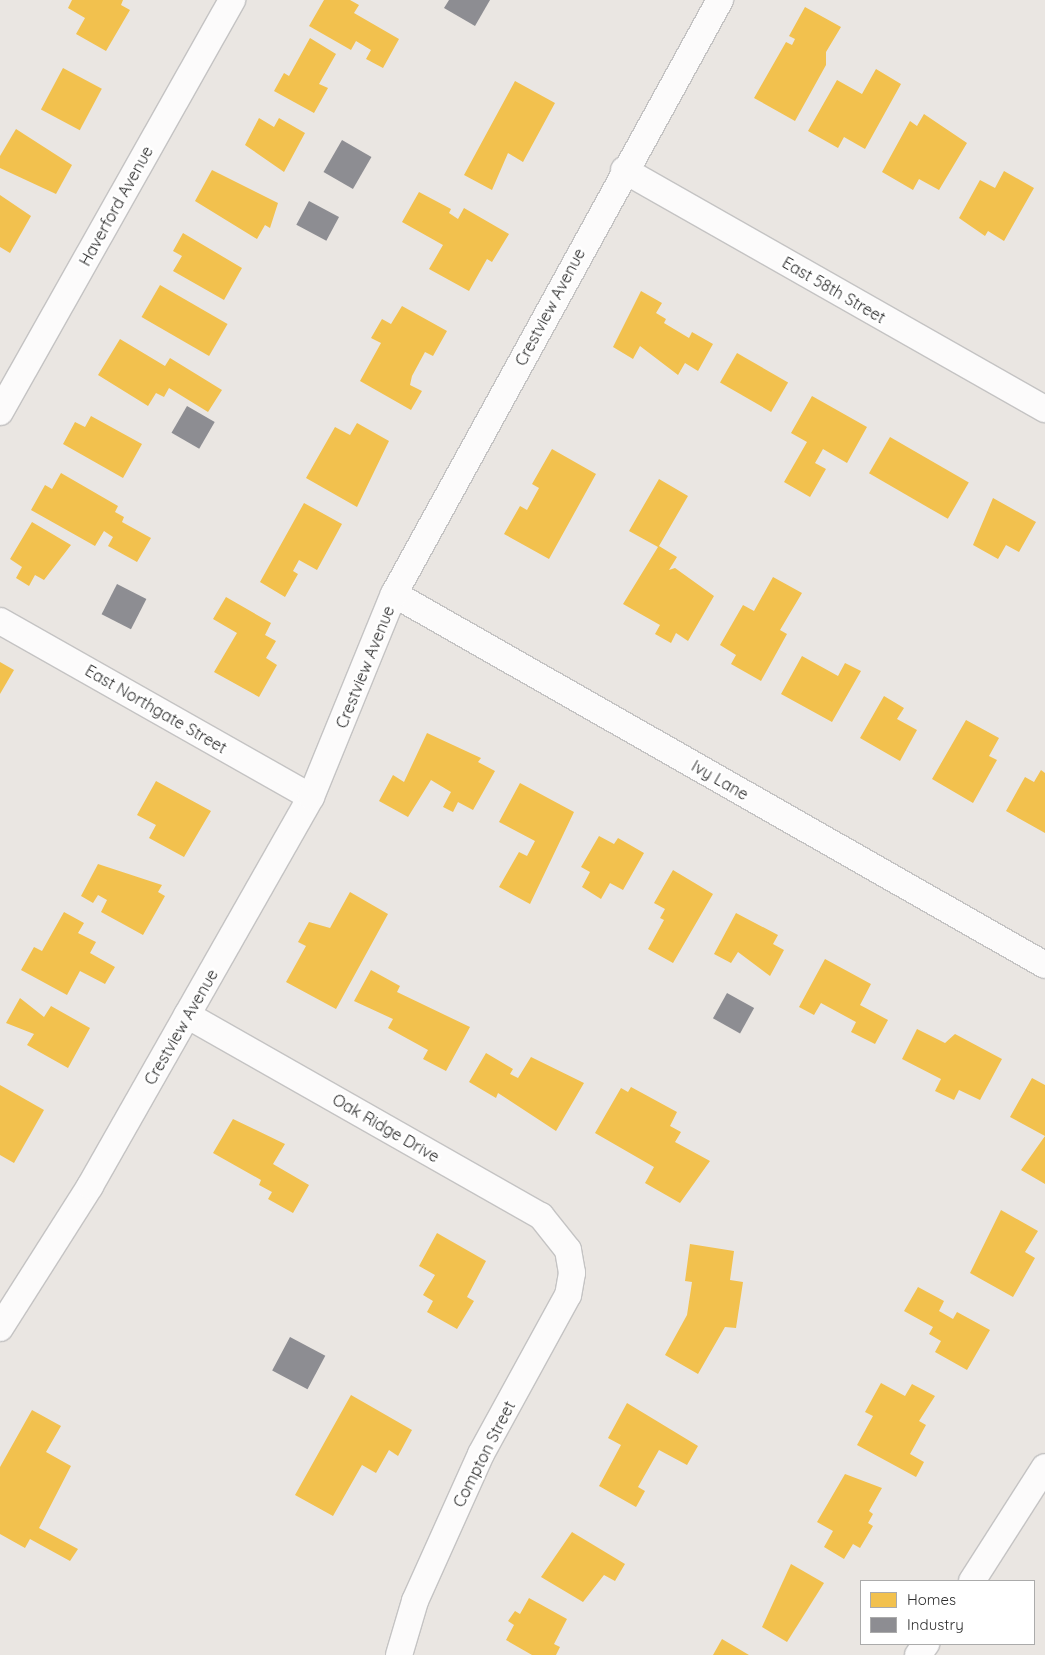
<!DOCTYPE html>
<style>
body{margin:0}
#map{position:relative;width:1045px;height:1655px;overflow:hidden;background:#eae6e2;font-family:Quicksand,sans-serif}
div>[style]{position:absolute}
.homes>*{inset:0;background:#f2c14e;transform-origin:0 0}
.industry>*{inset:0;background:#8d8d92;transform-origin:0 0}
.roads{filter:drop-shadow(1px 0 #c4c3c3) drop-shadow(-1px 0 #c4c3c3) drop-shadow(0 1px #c4c3c3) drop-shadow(0 -1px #c4c3c3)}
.minor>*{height:26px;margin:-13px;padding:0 13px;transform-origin:13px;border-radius:13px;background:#fcfbfb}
span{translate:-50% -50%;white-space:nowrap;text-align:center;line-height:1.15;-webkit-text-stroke:5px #fff;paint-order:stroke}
.street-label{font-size:16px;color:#2d2d2d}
.legend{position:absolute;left:860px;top:1580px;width:175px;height:65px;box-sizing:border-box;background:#fff;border:1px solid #ababab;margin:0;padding:6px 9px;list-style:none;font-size:15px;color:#2d2d2d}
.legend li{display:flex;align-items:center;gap:10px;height:25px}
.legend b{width:25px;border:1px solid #ababab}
</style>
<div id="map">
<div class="homes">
<i style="clip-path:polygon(72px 0,123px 0,121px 5px,130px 10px,106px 51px,76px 34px,85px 18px,68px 8px)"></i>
<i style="clip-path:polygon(324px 0,350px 0,359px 5px,354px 13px,399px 39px,383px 68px,366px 59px,371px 50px,356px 41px,351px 50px,309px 26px)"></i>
<i style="clip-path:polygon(805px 7px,841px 27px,826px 52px,826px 65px,795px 121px,754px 98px,786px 42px,792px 45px,795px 39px,789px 36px)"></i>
<i style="clip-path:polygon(310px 38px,336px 54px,319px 84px,328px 88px,314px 113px,274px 91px,284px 73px,289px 76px)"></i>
<i style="left:63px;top:68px;width:44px;height:47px;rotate:28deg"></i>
<i style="clip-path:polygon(876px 69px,901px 84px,865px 149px,844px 137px,838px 148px,808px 131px,837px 80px,862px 94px)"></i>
<i style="clip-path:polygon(515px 81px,555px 103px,523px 162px,508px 153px,492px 190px,464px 175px)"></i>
<i style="clip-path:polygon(924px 114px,967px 143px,939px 190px,919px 179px,913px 190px,882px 172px,910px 121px,917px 126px)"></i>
<i style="clip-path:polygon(259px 118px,274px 127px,279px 118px,305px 133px,284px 172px,245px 145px)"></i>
<i style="clip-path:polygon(16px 129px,72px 165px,56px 194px,0 168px,0 156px)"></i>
<i style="clip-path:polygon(212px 170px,278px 203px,270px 228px,265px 225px,257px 239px,195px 201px)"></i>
<i style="clip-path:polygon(1004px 171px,1034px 188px,1004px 241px,988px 231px,985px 236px,959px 218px,980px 180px,995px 188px)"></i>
<i style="clip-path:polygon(419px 192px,451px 209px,449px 213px,458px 219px,464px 208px,509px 234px,492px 262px,487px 259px,469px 291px,429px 269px,443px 245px,402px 222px)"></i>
<i style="clip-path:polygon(0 195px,31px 216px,10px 253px,0 247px)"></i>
<i style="clip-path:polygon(183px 233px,242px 268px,224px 300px,173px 271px,182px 256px,173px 251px)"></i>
<i style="left:160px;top:285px;width:78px;height:37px;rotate:30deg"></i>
<i style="clip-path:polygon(641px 291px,662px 303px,656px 313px,666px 319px,664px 323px,689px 338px,692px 332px,713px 344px,698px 371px,685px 363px,678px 375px,640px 346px,633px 359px,613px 347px)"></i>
<i style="clip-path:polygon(402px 306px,447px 331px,433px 356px,425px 352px,412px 376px,410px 385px,422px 391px,411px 410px,360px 381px,381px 343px,371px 338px,382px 319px,391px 324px)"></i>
<i style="clip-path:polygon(120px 339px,165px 366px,170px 358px,222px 390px,208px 412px,169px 388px,164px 397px,156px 393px,148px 406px,98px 375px)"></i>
<i style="left:737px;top:353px;width:59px;height:34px;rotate:30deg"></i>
<i style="clip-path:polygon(812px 396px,867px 427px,847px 463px,823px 449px,815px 463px,826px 469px,810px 497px,784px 482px,807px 442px,791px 433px)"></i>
<i style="clip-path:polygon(91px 416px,142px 444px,123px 478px,63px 444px,75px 422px,85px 427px)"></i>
<i style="clip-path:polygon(357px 423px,389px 441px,357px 507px,306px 478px,335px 427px,350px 435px)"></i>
<i style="left:890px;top:437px;width:91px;height:42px;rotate:30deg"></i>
<i style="clip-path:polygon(552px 449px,596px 474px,549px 559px,504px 534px,520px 506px,527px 510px,539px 488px,532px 484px)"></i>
<i style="clip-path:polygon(61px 473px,118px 506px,115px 512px,124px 517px,122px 522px,151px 538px,137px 562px,108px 546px,113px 537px,104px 531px,95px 546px,31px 510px,45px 485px,52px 489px)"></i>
<i style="clip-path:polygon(659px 479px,688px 496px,659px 546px,677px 557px,669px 570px,675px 568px,714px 596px,688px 641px,676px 633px,671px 643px,655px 634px,660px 625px,623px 604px,658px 547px,629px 531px)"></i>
<i style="clip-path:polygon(993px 498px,1036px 522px,1019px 552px,1006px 545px,998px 559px,973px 545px)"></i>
<i style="clip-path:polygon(304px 503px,342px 524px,317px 570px,299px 560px,293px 571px,298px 574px,285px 597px,260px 582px)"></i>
<i style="clip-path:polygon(32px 522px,71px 545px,44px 580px,35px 575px,29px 586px,16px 578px,22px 567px,10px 559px)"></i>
<i style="clip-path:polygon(773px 577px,802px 593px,780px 630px,787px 634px,761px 681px,731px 664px,736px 655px,720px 645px,743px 605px,754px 611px)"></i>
<i style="clip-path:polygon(226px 597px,271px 623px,265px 635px,276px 641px,266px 658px,277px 665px,259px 697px,214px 672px,237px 633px,213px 619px)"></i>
<i style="clip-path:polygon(802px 656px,838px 676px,845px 663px,861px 671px,832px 722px,781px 694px)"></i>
<i style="clip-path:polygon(0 662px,14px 670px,0 694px)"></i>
<i style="clip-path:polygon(884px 696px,904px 708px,897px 719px,917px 730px,900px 761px,860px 738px)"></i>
<i style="clip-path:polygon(966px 720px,999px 738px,989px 756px,997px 760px,973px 803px,932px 779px)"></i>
<i style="clip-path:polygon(427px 733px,481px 758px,478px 762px,495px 771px,473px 810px,458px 802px,453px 812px,443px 807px,451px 792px,431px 780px,408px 817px,379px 801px,393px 775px,404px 782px)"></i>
<i style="clip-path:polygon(1041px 770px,1045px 773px,1045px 833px,1006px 811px,1025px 777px,1034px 782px)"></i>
<i style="clip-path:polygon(156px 781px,211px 811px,184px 857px,149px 838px,156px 825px,137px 815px)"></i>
<i style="clip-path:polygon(520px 783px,574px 812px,530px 904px,499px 887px,519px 852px,527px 856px,535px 841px,499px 822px)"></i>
<i style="clip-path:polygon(599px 836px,614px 844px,618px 838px,644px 853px,623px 890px,610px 883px,601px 899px,582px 887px,590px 872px,581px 867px)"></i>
<i style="clip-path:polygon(98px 864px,162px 885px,158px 892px,165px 896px,143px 935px,101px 912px,107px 900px,98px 895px,93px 903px,81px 896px)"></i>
<i style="clip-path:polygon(673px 870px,713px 894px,673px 963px,648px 949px,664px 920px,660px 918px,665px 909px,654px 903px)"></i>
<i style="clip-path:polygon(350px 892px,388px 914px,336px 1009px,286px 982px,306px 946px,298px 942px,309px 922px,330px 928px)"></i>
<i style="clip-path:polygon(64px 912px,84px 923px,78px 933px,96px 942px,90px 953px,115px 967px,105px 984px,80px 971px,67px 995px,21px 970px,34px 947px,42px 951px)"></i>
<i style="clip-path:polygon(736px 913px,778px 935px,773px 944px,784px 950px,770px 976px,738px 952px,731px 963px,714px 954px)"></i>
<i style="clip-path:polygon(825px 959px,871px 984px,860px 1005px,888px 1020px,875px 1044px,851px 1032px,856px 1022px,821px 1003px,814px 1015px,799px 1007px)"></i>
<i style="clip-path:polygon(371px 970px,400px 986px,397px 992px,470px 1027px,446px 1071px,423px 1059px,428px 1050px,388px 1028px,393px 1019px,354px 1001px)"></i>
<i style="clip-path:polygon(20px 998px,44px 1017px,51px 1006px,90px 1028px,68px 1068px,27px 1045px,34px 1034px,6px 1023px)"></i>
<i style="clip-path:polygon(917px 1029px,945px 1043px,955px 1034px,1002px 1059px,980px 1100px,959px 1090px,954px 1100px,935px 1091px,941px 1079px,902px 1059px)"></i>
<i style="clip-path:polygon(486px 1053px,513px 1069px,510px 1074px,518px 1078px,531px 1057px,584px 1083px,556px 1131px,498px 1093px,496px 1098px,469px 1082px)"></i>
<i style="clip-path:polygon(1032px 1078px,1045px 1085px,1045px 1184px,1021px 1170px,1045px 1136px,1010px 1117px)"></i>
<i style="clip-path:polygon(0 1085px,44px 1110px,14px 1163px,0 1155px)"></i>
<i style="clip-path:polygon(631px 1087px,677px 1112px,670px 1126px,681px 1132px,675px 1142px,710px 1161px,680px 1203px,645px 1183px,654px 1167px,595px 1133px,621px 1088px,628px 1092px)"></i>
<i style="clip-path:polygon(233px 1119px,285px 1144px,273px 1164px,309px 1185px,293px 1213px,268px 1199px,272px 1192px,259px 1185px,261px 1180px,213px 1153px)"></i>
<i style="clip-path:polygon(1001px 1210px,1038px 1231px,1025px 1252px,1035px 1258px,1013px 1297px,970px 1273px)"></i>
<i style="clip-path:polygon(437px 1233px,486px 1261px,467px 1297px,474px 1301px,457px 1329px,427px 1312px,433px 1301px,423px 1295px,435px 1275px,419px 1266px)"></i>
<i style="clip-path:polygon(690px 1244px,734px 1251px,730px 1280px,743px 1282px,736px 1328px,725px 1327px,698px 1374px,665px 1355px,687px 1315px,692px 1282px,685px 1281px)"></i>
<i style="clip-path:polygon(918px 1287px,944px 1301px,939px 1311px,953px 1319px,957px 1312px,990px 1330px,967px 1370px,935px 1352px,941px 1341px,929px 1334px,933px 1327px,904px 1311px)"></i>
<i style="clip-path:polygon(881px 1383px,905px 1396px,912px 1384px,935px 1396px,919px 1421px,926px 1425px,910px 1454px,924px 1462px,916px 1477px,857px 1445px,873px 1416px,865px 1412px)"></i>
<i style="clip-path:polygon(351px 1395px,412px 1430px,398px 1456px,389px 1450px,376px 1473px,362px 1465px,333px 1516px,295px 1495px)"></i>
<i style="clip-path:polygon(627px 1403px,698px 1446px,687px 1465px,659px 1450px,638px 1487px,645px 1491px,636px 1507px,599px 1486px,621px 1445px,608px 1438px)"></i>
<i style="clip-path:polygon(32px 1410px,61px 1426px,46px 1452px,71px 1466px,39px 1528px,78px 1549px,70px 1561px,30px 1539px,25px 1548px,0 1534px,0 1467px)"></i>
<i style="clip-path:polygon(845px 1474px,882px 1488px,869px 1511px,873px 1514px,868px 1523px,873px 1526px,860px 1548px,853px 1544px,844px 1559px,824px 1547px,833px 1531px,817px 1522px)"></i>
<i style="clip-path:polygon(572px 1532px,625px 1564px,615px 1581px,604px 1575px,583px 1602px,541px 1577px)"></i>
<i style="clip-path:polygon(791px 1564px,824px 1583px,787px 1642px,762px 1627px)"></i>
<i style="clip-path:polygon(529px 1598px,567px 1619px,554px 1644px,560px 1647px,556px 1655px,532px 1655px,506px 1640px,514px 1625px,508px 1621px,515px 1611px,520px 1614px)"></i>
<i style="clip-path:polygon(722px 1639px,749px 1655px,713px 1655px)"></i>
</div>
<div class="industry">
<i style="clip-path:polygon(449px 0,490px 0,475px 26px,444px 8px)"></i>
<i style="left:342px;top:140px;width:34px;height:37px;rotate:30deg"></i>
<i style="left:309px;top:201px;width:34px;height:27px;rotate:28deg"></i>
<i style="left:187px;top:406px;width:32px;height:31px;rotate:30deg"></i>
<i style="left:117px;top:584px;width:33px;height:34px;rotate:27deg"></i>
<i style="left:727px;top:993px;width:31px;height:29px;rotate:29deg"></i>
<i style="left:290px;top:1337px;width:40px;height:38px;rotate:28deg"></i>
</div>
<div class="roads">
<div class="minor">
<i style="left:624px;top:170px;width:484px;rotate:29.6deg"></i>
<i style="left:0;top:412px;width:473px;rotate:-60.6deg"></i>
<i style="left:394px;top:594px;width:749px;rotate:29.68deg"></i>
<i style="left:0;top:621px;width:357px;rotate:29.5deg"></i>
<i style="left:187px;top:1015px;width:407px;rotate:29.6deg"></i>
<i style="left:541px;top:1216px;width:43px;rotate:51.5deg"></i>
<i style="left:568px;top:1250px;width:23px;rotate:80deg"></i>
<i style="left:572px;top:1273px;width:22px;rotate:100deg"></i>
<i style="left:568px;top:1295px;width:181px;rotate:118.7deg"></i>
<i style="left:481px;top:1454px;width:161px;rotate:114.2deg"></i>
<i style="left:415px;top:1601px;width:56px;rotate:106.5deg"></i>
<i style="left:0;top:1328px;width:168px;rotate:-57.6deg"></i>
<i style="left:90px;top:1186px;width:447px;rotate:-60.4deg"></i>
<i style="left:311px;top:797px;width:219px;rotate:-67.8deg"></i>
<i style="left:394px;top:594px;width:678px;rotate:-61.24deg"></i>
<i style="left:972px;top:1581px;width:135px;rotate:-57.4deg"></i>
<i style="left:918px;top:1655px;width:14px;rotate:-54deg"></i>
</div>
</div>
<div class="street-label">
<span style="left:116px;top:206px;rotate:-61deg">Haverford Avenue</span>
<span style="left:834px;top:290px;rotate:30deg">East 58th Street</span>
<span style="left:550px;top:307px;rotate:-62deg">Crestview Avenue</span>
<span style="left:365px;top:667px;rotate:-68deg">Crestview Avenue</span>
<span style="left:156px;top:709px;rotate:30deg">East Northgate Street</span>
<span style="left:720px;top:780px;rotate:30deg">Ivy Lane</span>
<span style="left:181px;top:1027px;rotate:-60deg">Crestview Avenue</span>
<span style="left:386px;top:1128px;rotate:30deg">Oak Ridge Drive</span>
<span style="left:484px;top:1454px;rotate:-63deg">Compton Street</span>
</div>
<ul class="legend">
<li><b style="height:14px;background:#f2c14e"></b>Homes</li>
<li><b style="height:14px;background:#8d8d92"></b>Industry</li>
</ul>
</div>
